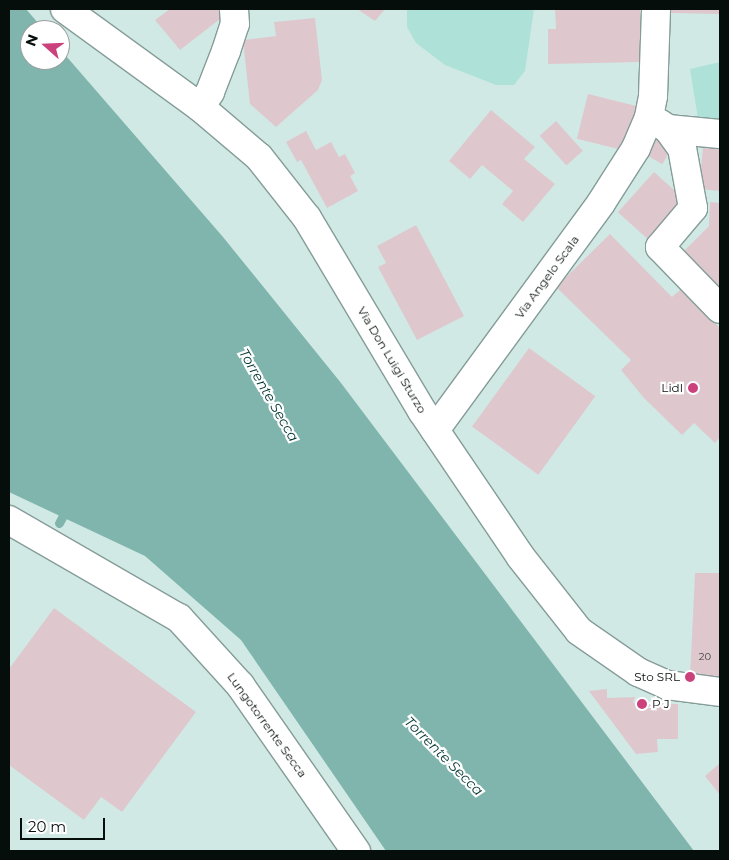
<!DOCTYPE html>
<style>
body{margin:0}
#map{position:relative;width:729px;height:860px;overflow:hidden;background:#d1e9e5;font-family:Montserrat,sans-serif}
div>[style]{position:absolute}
.green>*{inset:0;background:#aee2d9}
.water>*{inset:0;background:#7fb5ad}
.stream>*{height:9px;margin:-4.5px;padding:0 4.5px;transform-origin:4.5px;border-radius:4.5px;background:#7fb5ad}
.building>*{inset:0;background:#dec8ce;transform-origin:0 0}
.roads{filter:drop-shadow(1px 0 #859c98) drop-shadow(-1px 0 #859c98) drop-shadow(0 1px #859c98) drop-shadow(0 -1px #859c98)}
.minor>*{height:28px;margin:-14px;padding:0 14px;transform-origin:14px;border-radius:14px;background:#fff}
.major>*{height:28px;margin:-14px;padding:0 14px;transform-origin:14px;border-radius:14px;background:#fff}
.dots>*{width:14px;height:14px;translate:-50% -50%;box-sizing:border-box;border:2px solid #fff;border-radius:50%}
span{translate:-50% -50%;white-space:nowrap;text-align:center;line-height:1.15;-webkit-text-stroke:4.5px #fff;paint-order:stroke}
.number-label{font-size:10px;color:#3c3c3c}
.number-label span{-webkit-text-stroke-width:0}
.street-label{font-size:12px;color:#060e0c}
.poi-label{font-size:12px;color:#060e0c}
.right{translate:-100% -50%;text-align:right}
.left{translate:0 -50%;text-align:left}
.water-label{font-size:14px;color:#023732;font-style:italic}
.frame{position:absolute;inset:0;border:10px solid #060e0c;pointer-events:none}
.north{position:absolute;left:20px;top:20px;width:50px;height:50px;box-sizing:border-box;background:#fff;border:1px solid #9b9f9e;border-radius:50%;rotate:290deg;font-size:14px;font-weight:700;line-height:20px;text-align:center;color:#060e0c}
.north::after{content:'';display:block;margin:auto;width:18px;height:22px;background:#ca417c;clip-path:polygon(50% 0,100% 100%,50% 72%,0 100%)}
.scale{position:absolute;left:20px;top:818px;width:85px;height:22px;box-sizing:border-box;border:2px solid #060e0c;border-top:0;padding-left:6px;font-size:15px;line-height:18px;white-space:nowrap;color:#060e0c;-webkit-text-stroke:4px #fff;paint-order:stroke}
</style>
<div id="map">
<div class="green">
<i style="clip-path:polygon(407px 9px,534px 9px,525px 71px,514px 85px,496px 85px,445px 65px,416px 43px,407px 27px)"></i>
<i style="clip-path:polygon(720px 62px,720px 129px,699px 125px,690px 69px)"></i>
</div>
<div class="water">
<i style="clip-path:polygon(9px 9px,26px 9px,44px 30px,30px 30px,30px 60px,60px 60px,60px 49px,223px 237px,341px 383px,694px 851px,386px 851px,241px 640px,145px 556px,9px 492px)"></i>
</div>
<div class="stream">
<i style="left:59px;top:523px;width:17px;rotate:-62deg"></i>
</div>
<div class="building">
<i style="clip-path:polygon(170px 9px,220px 9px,220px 19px,180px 50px,155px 20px)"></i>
<i style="clip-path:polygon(357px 9px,385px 9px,375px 21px)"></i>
<i style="clip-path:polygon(555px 9px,640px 9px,641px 62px,548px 64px,548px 29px,556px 29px)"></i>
<i style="clip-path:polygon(671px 9px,719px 9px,719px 14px,671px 13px)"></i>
<i style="clip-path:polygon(315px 18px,322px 80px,318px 90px,276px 127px,250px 104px,243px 40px,276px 36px,274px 22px)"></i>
<i style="left:588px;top:94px;width:54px;height:46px;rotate:14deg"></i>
<i style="clip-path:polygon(491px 110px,535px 147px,524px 159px,555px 184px,523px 222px,502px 204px,513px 191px,482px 165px,470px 179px,449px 161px)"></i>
<i style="left:556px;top:121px;width:40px;height:22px;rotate:48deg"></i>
<i style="clip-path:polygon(306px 131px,316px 150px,331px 142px,339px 157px,345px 154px,355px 173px,350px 176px,358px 191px,327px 208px,301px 160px,297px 162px,286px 142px)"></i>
<i style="left:652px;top:134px;width:24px;height:21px;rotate:30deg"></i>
<i style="clip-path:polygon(704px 137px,720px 138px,720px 191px,699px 189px)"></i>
<i style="left:654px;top:172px;width:42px;height:54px;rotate:42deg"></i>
<i style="clip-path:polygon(710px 202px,720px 203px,720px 287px,684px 251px,709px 226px)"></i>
<i style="clip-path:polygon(416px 225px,464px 316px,417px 340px,378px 267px,386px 263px,377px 246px)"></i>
<i style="clip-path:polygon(610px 234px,672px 297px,681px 289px,720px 328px,720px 437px,715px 443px,694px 423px,682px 435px,644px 398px,621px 370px,631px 360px,556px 287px)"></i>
<i style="left:529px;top:348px;width:82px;height:97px;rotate:36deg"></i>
<i style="clip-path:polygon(695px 573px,720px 573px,720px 678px,690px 677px)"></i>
<i style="clip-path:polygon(54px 608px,196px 712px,122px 812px,101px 797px,84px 820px,9px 765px,9px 669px)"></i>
<i style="clip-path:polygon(607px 689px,607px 698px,635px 697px,633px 703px,678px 704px,678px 739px,657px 739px,658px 752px,636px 754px,589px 691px)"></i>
<i style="clip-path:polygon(720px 763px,720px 795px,705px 776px)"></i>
</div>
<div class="roads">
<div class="minor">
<i style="left:65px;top:9px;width:167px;rotate:36deg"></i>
<i style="left:200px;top:107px;width:77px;rotate:40.3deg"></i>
<i style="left:259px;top:157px;width:78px;rotate:51.8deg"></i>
<i style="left:307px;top:218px;width:225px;rotate:59.2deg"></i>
<i style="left:422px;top:411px;width:175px;rotate:55.9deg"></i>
<i style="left:520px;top:556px;width:95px;rotate:51.8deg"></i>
<i style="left:579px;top:631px;width:72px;rotate:34.8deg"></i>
<i style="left:638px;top:672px;width:32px;rotate:24deg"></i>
<i style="left:667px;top:685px;width:53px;rotate:7.5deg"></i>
<i style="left:200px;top:107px;width:18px;rotate:-56deg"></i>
<i style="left:210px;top:92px;width:44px;rotate:-68.7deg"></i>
<i style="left:226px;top:51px;width:28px;rotate:-72deg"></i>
<i style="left:235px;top:24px;width:15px;rotate:-94deg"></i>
<i style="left:659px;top:123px;width:11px;rotate:34deg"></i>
<i style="left:668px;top:129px;width:52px;rotate:5.5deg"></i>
<i style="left:668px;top:129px;width:24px;rotate:54deg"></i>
<i style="left:682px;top:148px;width:61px;rotate:79.6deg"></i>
<i style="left:693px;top:208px;width:51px;rotate:130.2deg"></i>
<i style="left:660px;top:247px;width:86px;rotate:45.9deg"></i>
<i style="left:435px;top:430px;width:281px;rotate:-53.8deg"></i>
<i style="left:601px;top:203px;width:65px;rotate:-57.5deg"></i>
<i style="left:636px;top:148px;width:34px;rotate:-67deg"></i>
<i style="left:649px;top:117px;width:21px;rotate:-79deg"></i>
<i style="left:653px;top:96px;width:87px;rotate:-88deg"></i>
</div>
<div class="major">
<i style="left:9px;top:520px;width:196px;rotate:30deg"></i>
<i style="left:179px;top:618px;width:91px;rotate:47.7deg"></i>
<i style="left:240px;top:685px;width:203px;rotate:55.1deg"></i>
</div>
</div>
<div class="dots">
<i style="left:693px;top:388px;background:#ca417c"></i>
<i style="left:690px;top:677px;background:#ca417c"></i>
<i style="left:642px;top:704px;background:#ca417c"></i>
</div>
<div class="number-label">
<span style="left:705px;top:657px">20</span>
</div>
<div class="street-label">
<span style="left:547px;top:277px;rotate:-54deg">Via Angelo Scala</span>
<span style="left:392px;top:360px;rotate:59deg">Via Don Luigi Sturzo</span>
<span style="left:267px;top:725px;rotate:54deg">Lungotorrente Secca</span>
</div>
<div class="poi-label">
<span class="right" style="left:683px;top:388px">Lidl</span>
<span class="right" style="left:680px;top:677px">Sto SRL</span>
<span class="left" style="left:652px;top:704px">P J</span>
</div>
<div class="water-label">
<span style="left:269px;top:395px;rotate:60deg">Torrente Secca</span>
<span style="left:444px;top:756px;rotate:45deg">Torrente Secca</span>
</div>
<div class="frame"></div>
<div class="north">N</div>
<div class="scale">20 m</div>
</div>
